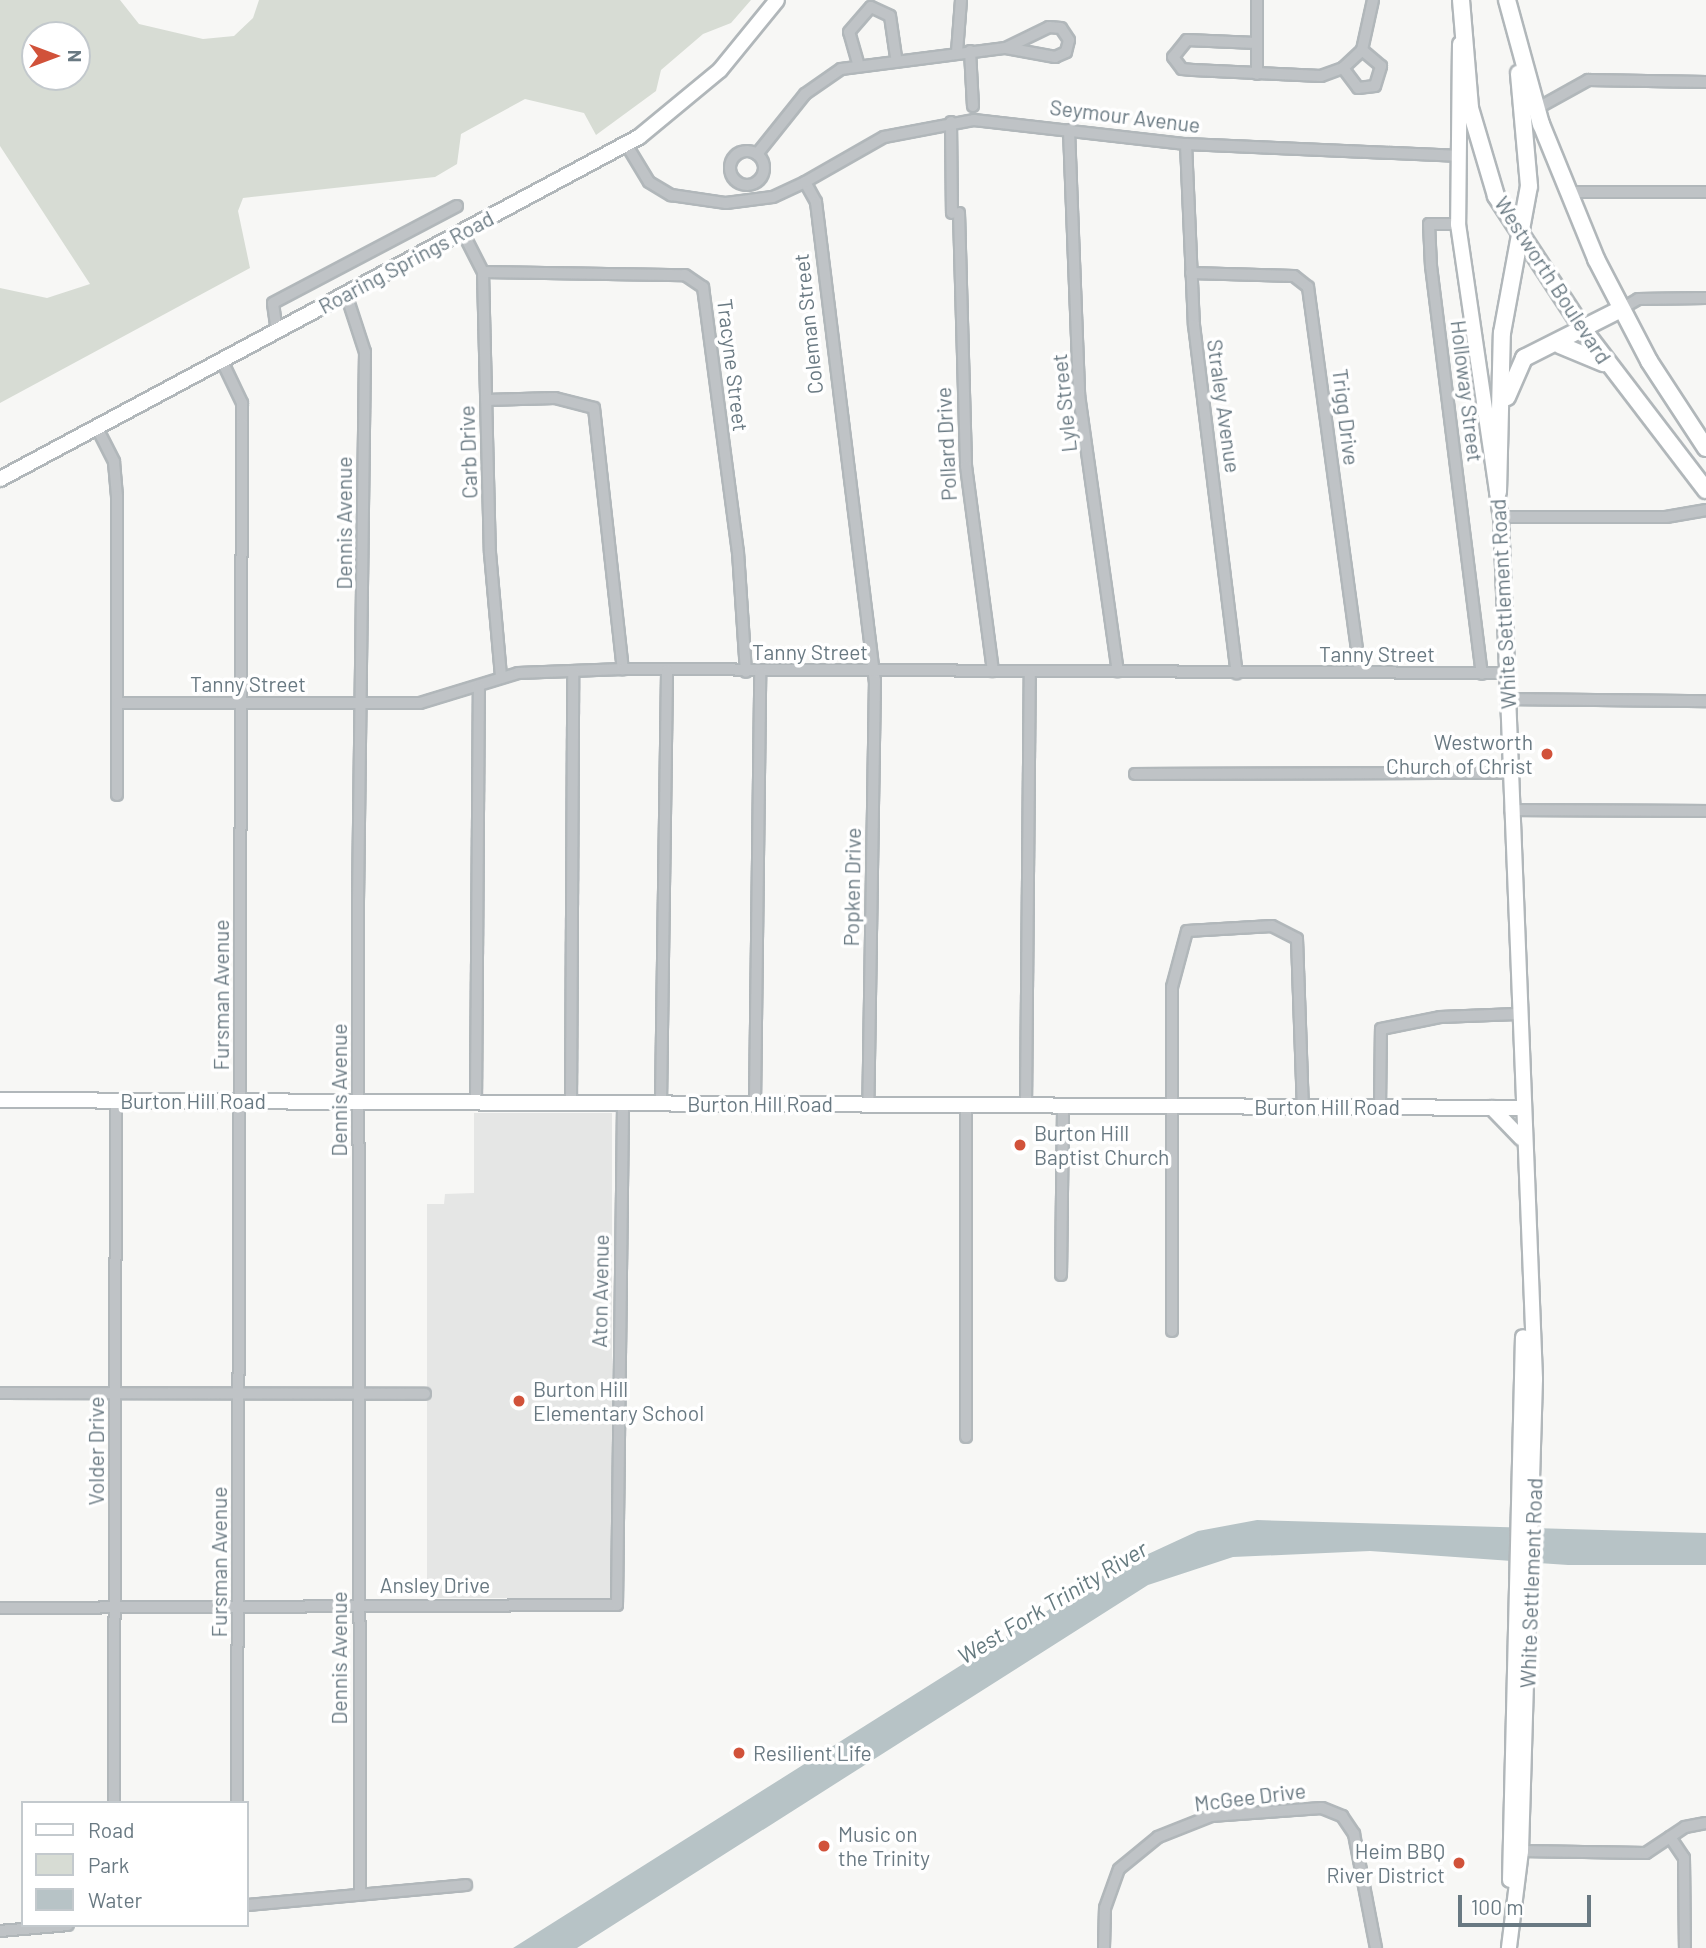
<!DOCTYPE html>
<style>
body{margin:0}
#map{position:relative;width:1706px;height:1948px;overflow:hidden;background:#f7f7f5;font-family:Barlow,sans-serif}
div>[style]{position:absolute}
.built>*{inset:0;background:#e5e6e5}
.green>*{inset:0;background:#d7dcd4}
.water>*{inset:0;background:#b7c3c6}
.roads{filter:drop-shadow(2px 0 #b1b7ba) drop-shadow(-2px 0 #b1b7ba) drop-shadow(0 2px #b1b7ba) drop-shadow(0 -2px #b1b7ba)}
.street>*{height:10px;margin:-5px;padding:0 5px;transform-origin:5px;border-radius:5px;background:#bfc3c6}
.street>.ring{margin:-5px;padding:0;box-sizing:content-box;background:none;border:10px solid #bfc3c6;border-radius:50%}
.secondary>*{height:14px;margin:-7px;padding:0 7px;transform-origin:7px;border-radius:7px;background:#fff}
.primary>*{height:16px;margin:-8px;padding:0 8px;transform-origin:8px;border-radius:8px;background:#fff}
.dots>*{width:19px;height:19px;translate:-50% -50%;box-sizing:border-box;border:4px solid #fff;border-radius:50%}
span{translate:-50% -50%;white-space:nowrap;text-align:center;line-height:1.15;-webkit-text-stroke:7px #fff;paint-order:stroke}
.street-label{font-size:21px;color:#697982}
.poi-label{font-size:21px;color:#697982}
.right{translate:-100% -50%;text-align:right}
.left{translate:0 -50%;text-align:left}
.water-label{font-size:23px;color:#657a7f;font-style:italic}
.legend{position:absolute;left:21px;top:1801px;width:228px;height:126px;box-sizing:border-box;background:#fff;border:2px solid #c3c9cd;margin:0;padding:9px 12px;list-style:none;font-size:21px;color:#697982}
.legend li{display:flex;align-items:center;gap:14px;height:35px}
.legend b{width:35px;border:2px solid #c3c9cd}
.north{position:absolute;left:21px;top:21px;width:70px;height:70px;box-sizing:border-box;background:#fff;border:2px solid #c3c9cd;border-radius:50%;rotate:90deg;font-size:19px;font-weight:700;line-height:28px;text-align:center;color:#697982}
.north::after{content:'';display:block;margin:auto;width:24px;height:32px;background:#d1523a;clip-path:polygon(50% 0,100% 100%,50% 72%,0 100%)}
.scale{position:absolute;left:1458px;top:1895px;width:133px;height:32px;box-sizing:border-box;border:4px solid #697982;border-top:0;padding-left:9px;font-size:21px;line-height:24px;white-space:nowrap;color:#697982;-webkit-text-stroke:5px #fff;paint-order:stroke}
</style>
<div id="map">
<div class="built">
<i style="clip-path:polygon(474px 1113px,612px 1113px,612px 1598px,427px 1598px,427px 1204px,444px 1204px,445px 1194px,474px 1193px)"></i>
</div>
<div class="green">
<i style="clip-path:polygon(evenodd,0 0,120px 0,139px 24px,203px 39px,234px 36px,253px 18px,259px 0,751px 0,731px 23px,703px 34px,661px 70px,656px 91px,596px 135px,584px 113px,525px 99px,461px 134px,457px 164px,435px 177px,243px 198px,238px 211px,250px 268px,0 403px,0 288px,47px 298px,90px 284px,0 146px,0 0,35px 35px,77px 35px,77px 77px,35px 77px,35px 35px)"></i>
</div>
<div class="water">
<i style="clip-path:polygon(1257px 1520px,1706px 1533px,1706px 1565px,1568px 1565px,1370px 1551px,1233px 1557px,1148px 1585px,577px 1948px,513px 1948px,1107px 1573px,1198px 1531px)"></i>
</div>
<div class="roads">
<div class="street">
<i style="left:1256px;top:43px;width:69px;rotate:-177.5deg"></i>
<i style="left:1187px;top:40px;width:22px;rotate:129deg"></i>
<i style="left:1173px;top:57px;width:15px;rotate:53deg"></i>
<i style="left:1182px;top:69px;width:11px;rotate:5deg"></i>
<i style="left:1193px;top:70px;width:128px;rotate:2.7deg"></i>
<i style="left:1321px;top:76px;width:23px;rotate:-20deg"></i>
<i style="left:1343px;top:68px;width:26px;rotate:-43deg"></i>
<i style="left:1362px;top:50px;width:51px;rotate:-77.6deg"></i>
<i style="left:970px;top:51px;width:55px;rotate:86.9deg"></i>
<i style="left:957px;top:52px;width:52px;rotate:-85.6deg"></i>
<i style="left:858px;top:63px;width:32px;rotate:-106deg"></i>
<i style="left:849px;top:32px;width:33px;rotate:-49deg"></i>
<i style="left:871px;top:7px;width:21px;rotate:25deg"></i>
<i style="left:890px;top:16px;width:41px;rotate:81.7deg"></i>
<i style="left:1343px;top:68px;width:25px;rotate:53deg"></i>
<i style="left:1358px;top:88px;width:17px;rotate:-7deg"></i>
<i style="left:1375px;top:86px;width:21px;rotate:-73deg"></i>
<i style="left:1381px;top:66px;width:25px;rotate:-140deg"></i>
<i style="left:1257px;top:74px;width:74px;rotate:-90deg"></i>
<i style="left:1536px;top:109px;width:60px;rotate:-29.1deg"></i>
<i style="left:1588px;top:80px;width:118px;rotate:1deg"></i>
<i style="left:951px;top:122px;width:91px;rotate:89.4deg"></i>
<i style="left:1069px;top:130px;width:265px;rotate:87.8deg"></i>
<i style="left:1079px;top:395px;width:279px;rotate:82deg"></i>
<i style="left:626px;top:144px;width:44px;rotate:58.8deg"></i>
<i style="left:649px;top:182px;width:26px;rotate:31deg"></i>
<i style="left:671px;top:195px;width:56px;rotate:8.3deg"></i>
<i style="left:726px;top:203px;width:47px;rotate:-7.3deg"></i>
<i style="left:773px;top:197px;width:35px;rotate:-25deg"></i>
<i style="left:805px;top:182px;width:23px;rotate:61deg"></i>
<i style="left:816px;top:202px;width:482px;rotate:83deg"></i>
<i style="left:875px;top:680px;width:425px;rotate:90.9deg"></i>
<i style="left:1186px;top:144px;width:181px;rotate:87.5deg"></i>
<i style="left:1194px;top:325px;width:351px;rotate:83deg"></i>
<i class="ring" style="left:730px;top:151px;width:24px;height:24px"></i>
<i style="left:757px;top:154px;width:77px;rotate:-51.3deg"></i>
<i style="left:805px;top:94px;width:44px;rotate:-34.8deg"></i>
<i style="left:841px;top:69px;width:166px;rotate:-7.3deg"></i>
<i style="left:1006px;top:48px;width:50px;rotate:10.4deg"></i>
<i style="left:1055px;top:57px;width:12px;rotate:-24deg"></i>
<i style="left:1066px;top:52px;width:12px;rotate:-76deg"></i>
<i style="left:1069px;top:40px;width:14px;rotate:-124deg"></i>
<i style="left:1061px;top:28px;width:12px;rotate:-175deg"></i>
<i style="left:1049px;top:27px;width:48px;rotate:154deg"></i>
<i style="left:805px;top:182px;width:91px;rotate:-29.7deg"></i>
<i style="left:884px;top:137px;width:92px;rotate:-10.7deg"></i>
<i style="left:974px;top:120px;width:213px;rotate:6.5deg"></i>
<i style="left:1186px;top:144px;width:270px;rotate:2.5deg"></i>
<i style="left:1567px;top:192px;width:139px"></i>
<i style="left:959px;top:213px;width:253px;rotate:88.4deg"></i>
<i style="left:966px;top:466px;width:207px;rotate:82.5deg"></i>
<i style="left:1458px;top:224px;width:29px;rotate:180deg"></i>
<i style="left:1429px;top:224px;width:42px;rotate:87.3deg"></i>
<i style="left:1431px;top:266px;width:411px;rotate:82.9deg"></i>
<i style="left:462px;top:231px;width:46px;rotate:62.9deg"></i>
<i style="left:483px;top:272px;width:281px;rotate:88.6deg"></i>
<i style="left:490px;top:553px;width:123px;rotate:84.9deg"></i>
<i style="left:483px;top:272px;width:202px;rotate:0.9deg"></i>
<i style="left:685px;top:275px;width:22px;rotate:34deg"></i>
<i style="left:703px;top:287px;width:267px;rotate:82.5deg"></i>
<i style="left:738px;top:552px;width:120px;rotate:86.2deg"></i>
<i style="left:1191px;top:273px;width:103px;rotate:1.7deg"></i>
<i style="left:1294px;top:276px;width:18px;rotate:38deg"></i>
<i style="left:1308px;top:287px;width:388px;rotate:82.3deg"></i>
<i style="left:346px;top:294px;width:61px;rotate:71.9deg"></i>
<i style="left:365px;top:352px;width:548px;rotate:90.73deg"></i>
<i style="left:358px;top:900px;width:990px;rotate:89.88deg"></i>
<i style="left:1621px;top:309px;width:20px;rotate:-30deg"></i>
<i style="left:1638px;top:299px;width:68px;rotate:-0.8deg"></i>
<i style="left:277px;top:332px;width:29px;rotate:-98deg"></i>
<i style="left:273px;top:303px;width:208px;rotate:-27.8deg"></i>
<i style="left:222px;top:361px;width:47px;rotate:64.5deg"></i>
<i style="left:242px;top:403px;width:21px;rotate:90deg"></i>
<i style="left:242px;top:424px;width:1379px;rotate:90.21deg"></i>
<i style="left:486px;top:400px;width:69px;rotate:-1.7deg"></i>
<i style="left:555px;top:398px;width:40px;rotate:14.4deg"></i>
<i style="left:594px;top:408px;width:263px;rotate:83.7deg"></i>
<i style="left:97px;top:428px;width:38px;rotate:63deg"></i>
<i style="left:114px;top:462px;width:34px;rotate:85deg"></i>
<i style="left:117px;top:496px;width:299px;rotate:90deg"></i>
<i style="left:1501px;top:517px;width:165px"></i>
<i style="left:1666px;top:517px;width:41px;rotate:-9.9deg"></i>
<i style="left:1508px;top:699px;width:198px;rotate:0.6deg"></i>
<i style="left:118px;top:703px;width:302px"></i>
<i style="left:420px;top:703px;width:102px;rotate:-17deg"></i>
<i style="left:518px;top:673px;width:105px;rotate:-2.2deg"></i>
<i style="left:623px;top:669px;width:884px;rotate:0.26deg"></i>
<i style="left:1135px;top:774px;width:374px;rotate:-0.2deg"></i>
<i style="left:1510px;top:810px;width:196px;rotate:0.3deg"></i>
<i style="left:476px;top:1102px;width:415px;rotate:-89.6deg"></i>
<i style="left:571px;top:1103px;width:431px;rotate:-89.7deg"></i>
<i style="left:661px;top:1103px;width:433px;rotate:-89.2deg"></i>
<i style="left:755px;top:1104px;width:432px;rotate:-89.3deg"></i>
<i style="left:966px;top:1105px;width:332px;rotate:90deg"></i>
<i style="left:1026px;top:1106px;width:435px;rotate:-89.5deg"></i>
<i style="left:1380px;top:1107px;width:78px;rotate:-89.3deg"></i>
<i style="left:1381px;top:1029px;width:60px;rotate:-11.5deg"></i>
<i style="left:1440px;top:1017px;width:77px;rotate:-2.2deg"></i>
<i style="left:1061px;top:1275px;width:169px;rotate:-89.3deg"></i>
<i style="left:1172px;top:1331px;width:344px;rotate:-90deg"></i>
<i style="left:1172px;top:987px;width:58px;rotate:-75deg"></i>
<i style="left:1187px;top:931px;width:85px;rotate:-3.4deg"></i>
<i style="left:1272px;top:926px;width:28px;rotate:27deg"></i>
<i style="left:1297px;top:939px;width:168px;rotate:88deg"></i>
<i style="left:0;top:1393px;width:425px;rotate:0.1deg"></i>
<i style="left:0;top:1608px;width:617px;rotate:-0.28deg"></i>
<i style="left:617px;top:1605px;width:501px;rotate:-89.31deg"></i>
<i style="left:114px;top:1803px;width:703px;rotate:-89.84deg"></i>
<i style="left:1670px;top:1837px;width:25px;rotate:56deg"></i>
<i style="left:1684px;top:1858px;width:90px;rotate:89.4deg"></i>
<i style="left:1521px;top:1851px;width:125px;rotate:0.9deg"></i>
<i style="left:1646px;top:1853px;width:47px;rotate:-33.7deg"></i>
<i style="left:1685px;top:1827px;width:21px;rotate:-11deg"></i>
<i style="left:247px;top:1905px;width:220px;rotate:-5.2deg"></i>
<i style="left:0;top:1931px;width:68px;rotate:-5deg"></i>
<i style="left:1104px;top:1948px;width:40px;rotate:-88.6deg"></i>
<i style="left:1105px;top:1908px;width:41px;rotate:-70.3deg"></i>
<i style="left:1119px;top:1869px;width:50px;rotate:-39.4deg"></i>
<i style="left:1158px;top:1837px;width:57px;rotate:-21.6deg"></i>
<i style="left:1211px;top:1816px;width:111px;rotate:-4.1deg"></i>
<i style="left:1322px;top:1808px;width:22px;rotate:22deg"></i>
<i style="left:1342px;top:1816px;width:22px;rotate:56deg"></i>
<i style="left:1354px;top:1834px;width:116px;rotate:79.1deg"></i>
</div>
<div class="secondary">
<i style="left:1460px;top:44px;width:180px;rotate:90.6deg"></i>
<i style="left:1458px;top:224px;width:296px;rotate:81.7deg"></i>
<i style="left:1501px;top:517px;width:863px;rotate:87.74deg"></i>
<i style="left:1535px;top:1379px;width:472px;rotate:91.7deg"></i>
<i style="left:1521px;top:1851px;width:98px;rotate:97.1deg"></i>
<i style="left:0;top:479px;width:725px;rotate:-28.16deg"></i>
<i style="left:639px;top:137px;width:105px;rotate:-39.6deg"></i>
<i style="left:720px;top:70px;width:90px;rotate:-50.8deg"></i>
<i style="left:0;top:1100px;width:1520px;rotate:0.3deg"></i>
<i style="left:1492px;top:1108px;width:42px;rotate:46deg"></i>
<i style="left:1510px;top:1880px;width:543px;rotate:-88.63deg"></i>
</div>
<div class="primary">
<i style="left:1461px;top:0;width:108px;rotate:85.2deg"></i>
<i style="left:1470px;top:108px;width:92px;rotate:73.5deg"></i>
<i style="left:1496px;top:196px;width:163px;rotate:56.8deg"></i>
<i style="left:1585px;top:332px;width:199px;rotate:52.6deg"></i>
<i style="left:1507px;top:0;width:129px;rotate:74.7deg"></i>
<i style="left:1541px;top:124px;width:146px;rotate:67.8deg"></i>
<i style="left:1596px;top:259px;width:115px;rotate:62.5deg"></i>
<i style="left:1649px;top:361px;width:104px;rotate:56.8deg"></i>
<i style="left:1560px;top:345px;width:47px;rotate:22.7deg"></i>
<i style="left:1507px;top:397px;width:43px;rotate:-66.4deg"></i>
<i style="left:1524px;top:358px;width:109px;rotate:-26.8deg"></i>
<i style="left:1498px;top:492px;width:159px;rotate:-88.6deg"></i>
<i style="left:1502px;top:333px;width:149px;rotate:-79.6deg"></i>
<i style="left:1529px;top:186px;width:113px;rotate:-95.1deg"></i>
</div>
</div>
<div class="dots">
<i style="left:1547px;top:754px;background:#d1523a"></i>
<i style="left:1020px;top:1145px;background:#d1523a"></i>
<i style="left:519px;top:1401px;background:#d1523a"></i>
<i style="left:739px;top:1753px;background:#d1523a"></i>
<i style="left:824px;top:1846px;background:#d1523a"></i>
<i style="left:1459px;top:1863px;background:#d1523a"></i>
</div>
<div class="street-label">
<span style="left:1125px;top:116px;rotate:7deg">Seymour Avenue</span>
<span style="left:406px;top:262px;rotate:-28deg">Roaring Springs Road</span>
<span style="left:1553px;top:280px;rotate:57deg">Westworth Boulevard</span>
<span style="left:808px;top:324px;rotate:-96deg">Coleman Street</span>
<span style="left:733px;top:365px;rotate:83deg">Tracyne Street</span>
<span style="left:1467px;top:391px;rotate:83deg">Holloway Street</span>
<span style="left:1064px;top:403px;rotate:-96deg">Lyle Street</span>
<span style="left:1224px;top:406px;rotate:82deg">Straley Avenue</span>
<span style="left:1346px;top:417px;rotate:83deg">Trigg Drive</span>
<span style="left:946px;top:444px;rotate:-93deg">Pollard Drive</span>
<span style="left:468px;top:452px;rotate:-92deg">Carb Drive</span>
<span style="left:344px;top:523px;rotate:-90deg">Dennis Avenue</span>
<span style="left:1503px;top:604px;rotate:-93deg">White Settlement Road</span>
<span style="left:810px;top:652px">Tanny Street</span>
<span style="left:1377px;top:654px">Tanny Street</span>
<span style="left:248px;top:684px">Tanny Street</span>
<span style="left:852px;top:887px;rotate:-89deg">Popken Drive</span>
<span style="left:221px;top:995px;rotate:-90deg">Fursman Avenue</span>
<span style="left:339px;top:1090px;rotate:-90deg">Dennis Avenue</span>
<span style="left:193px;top:1101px">Burton Hill Road</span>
<span style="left:760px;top:1104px">Burton Hill Road</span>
<span style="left:1327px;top:1107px">Burton Hill Road</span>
<span style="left:600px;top:1291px;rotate:-89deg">Aton Avenue</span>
<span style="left:96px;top:1451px;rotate:-90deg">Volder Drive</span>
<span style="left:219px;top:1562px;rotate:-90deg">Fursman Avenue</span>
<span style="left:1531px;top:1583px;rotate:-88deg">White Settlement Road</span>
<span style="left:435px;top:1585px">Ansley Drive</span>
<span style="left:339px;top:1658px;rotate:-90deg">Dennis Avenue</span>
<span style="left:1250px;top:1797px;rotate:-7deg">McGee Drive</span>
</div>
<div class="poi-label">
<span class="right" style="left:1533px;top:754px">Westworth<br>Church of Christ</span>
<span class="left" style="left:1034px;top:1145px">Burton Hill<br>Baptist Church</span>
<span class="left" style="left:533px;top:1401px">Burton Hill<br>Elementary School</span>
<span class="left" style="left:753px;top:1753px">Resilient Life</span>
<span class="left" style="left:838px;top:1846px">Music on<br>the Trinity</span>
<span class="right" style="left:1445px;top:1863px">Heim BBQ<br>River District</span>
</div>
<div class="water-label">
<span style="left:1052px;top:1602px;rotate:-31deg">West Fork Trinity River</span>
</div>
<ul class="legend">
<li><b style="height:9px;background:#fff"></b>Road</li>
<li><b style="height:19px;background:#d7dcd4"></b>Park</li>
<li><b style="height:19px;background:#b7c3c6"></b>Water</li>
</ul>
<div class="north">N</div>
<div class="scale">100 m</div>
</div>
